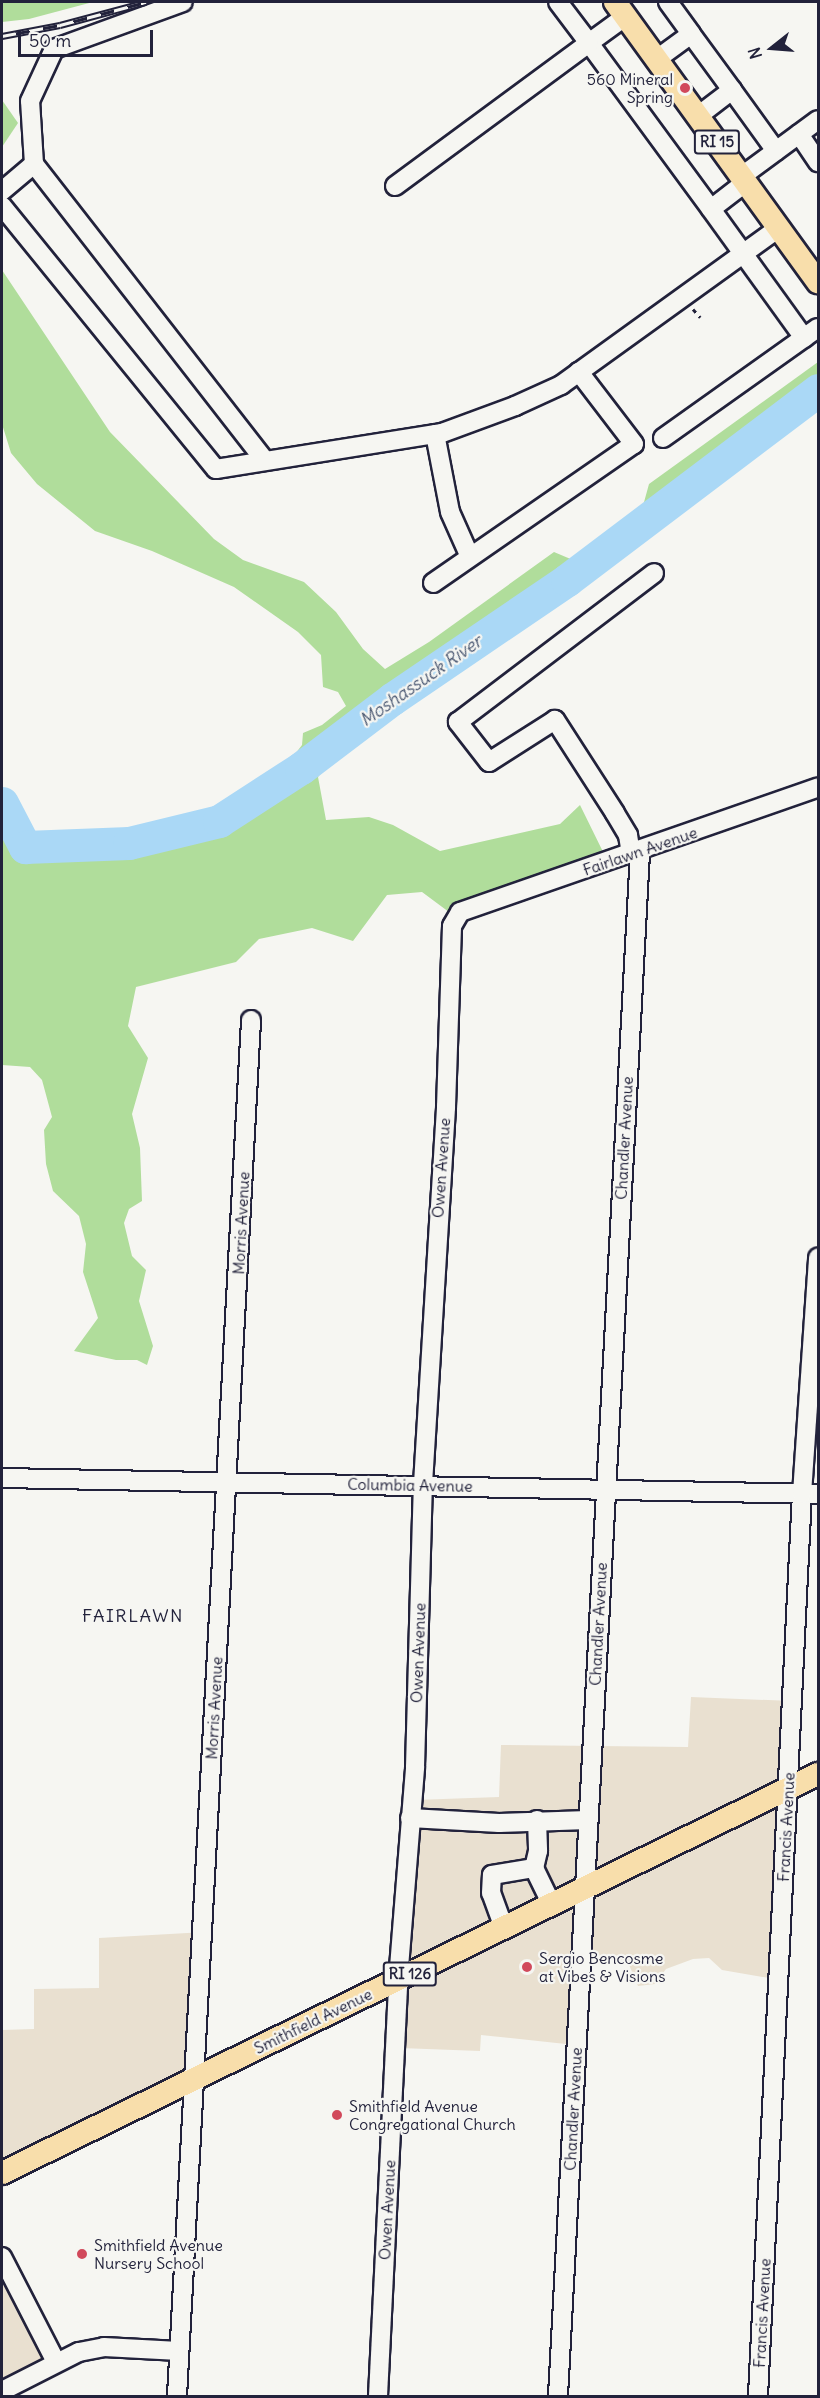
<!DOCTYPE html>
<style>
body{margin:0}
#map{position:relative;width:820px;height:2398px;overflow:hidden;background:#f6f6f2;font-family:Delius,sans-serif}
div>[style]{position:absolute}
.built>*{inset:0;background:#e9e0d0}
.green>*{inset:0;background:#b0dd9b}
.river>*{height:33px;margin:-16.5px;padding:0 16.5px;transform-origin:16.5px;border-radius:16.5px;background:#aad8f6}
.path>*{height:3px;margin-top:-1.5px;transform-origin:0;background:repeating-linear-gradient(90deg,#22223b 0 4.5px,transparent 0 9px)}
.roads{filter:drop-shadow(2px 0 #22223b) drop-shadow(-2px 0 #22223b) drop-shadow(0 2px #22223b) drop-shadow(0 -2px #22223b)}
.minor>*{height:18px;margin:-9px;padding:0 9px;transform-origin:9px;border-radius:9px;background:#f6f6f2}
.major>*{height:22px;margin:-11px;padding:0 11px;transform-origin:11px;border-radius:11px;background:#f8deab}
.rail>*{height:7px;margin-top:-3.5px;transform-origin:0;background:repeating-linear-gradient(90deg,#f6f6f2 0 14px,#22223b 0 28px);box-sizing:border-box;border-block:2px solid #22223b}
.dots>*{width:16px;height:16px;translate:-50% -50%;box-sizing:border-box;border:3px solid #f6f6f2;border-radius:50%}
span{translate:-50% -50%;white-space:nowrap;text-align:center;line-height:1.15;-webkit-text-stroke:4.5px #f6f6f2;paint-order:stroke}
.shield-label span{padding:2px 4px;background:#f6f6f2;border:2px solid;border-radius:4px;-webkit-text-stroke-width:0}
.shield-label{font-size:15px;color:#22223b;font-weight:700}
.poi-label{font-size:16px;color:#22223b}
.right{translate:-100% -50%;text-align:right}
.left{translate:0 -50%;text-align:left}
.street-label{font-size:16px;color:#22223b}
.water-label{font-size:18px;color:#4b5973;font-style:italic}
.neighbourhood-label{font-size:18px;color:#22223b;letter-spacing:1.5px}
.frame{position:absolute;inset:0;border:3px solid #22223b;pointer-events:none}
.north{position:absolute;left:742px;top:18px;width:60px;height:60px;-webkit-text-stroke:4px #f6f6f2;paint-order:stroke;rotate:253deg;font-size:16px;font-weight:700;line-height:24px;text-align:center;color:#22223b}
.north::after{content:'';display:block;margin:auto;width:21px;height:27px;background:#22223b;clip-path:polygon(50% 0,100% 100%,50% 72%,0 100%)}
.scale{position:absolute;left:18px;top:30px;width:135px;height:27px;box-sizing:border-box;border:3px solid #22223b;border-top:0;padding-left:8px;font-size:18px;line-height:21px;white-space:nowrap;color:#22223b;-webkit-text-stroke:4px #f6f6f2;paint-order:stroke}
</style>
<div id="map">
<div class="built">
<i style="clip-path:polygon(691px 1697px,792px 1701px,775px 1979px,722px 1970px,709px 1958px,693px 1959px,666px 1969px,655px 1984px,638px 1986px,627px 1960px,584px 1959px,575px 2045px,481px 2035px,480px 2051px,400px 2048px,415px 1800px,499px 1797px,501px 1745px,688px 1747px)"></i>
<i style="clip-path:polygon(205px 1932px,197px 2075px,2px 2172px,2px 2030px,34px 2029px,34px 1989px,99px 1988px,99px 1938px)"></i>
<i style="clip-path:polygon(2px 2243px,63px 2351px,2px 2388px)"></i>
</div>
<div class="green">
<i style="clip-path:polygon(8px 2px,93px 2px,29px 19px,2px 22px,2px 3px)"></i>
<i style="clip-path:polygon(2px 100px,18px 123px,2px 147px)"></i>
<i style="clip-path:polygon(2px 270px,110px 432px,214px 539px,243px 560px,304px 582px,336px 612px,363px 649px,385px 669px,429px 642px,554px 552px,580px 563px,638px 524px,649px 484px,818px 362px,818px 383px,766px 425px,767px 436px,760px 454px,326px 767px,318px 777px,326px 820px,369px 817px,393px 825px,440px 851px,560px 824px,580px 805px,607px 860px,457px 918px,422px 892px,387px 895px,353px 941px,312px 928px,259px 939px,236px 962px,136px 987px,128px 1026px,148px 1058px,132px 1114px,140px 1148px,142px 1201px,129px 1209px,124px 1223px,132px 1256px,146px 1270px,139px 1301px,153px 1346px,147px 1365px,137px 1360px,116px 1360px,74px 1351px,98px 1318px,83px 1272px,86px 1244px,79px 1216px,53px 1191px,46px 1164px,44px 1130px,52px 1117px,42px 1080px,30px 1067px,2px 1065px,2px 826px,31px 840px,94px 842px,247px 797px,283px 770px,302px 745px,303px 733px,322px 725px,346px 706px,338px 692px,323px 687px,321px 655px,298px 632px,234px 587px,152px 551px,95px 531px,37px 484px,11px 453px,2px 424px)"></i>
</div>
<div class="river">
<i style="left:2px;top:803px;width:50px;rotate:62.4deg"></i>
<i style="left:25px;top:847px;width:104px;rotate:-2.2deg"></i>
<i style="left:129px;top:843px;width:93px;rotate:-13.7deg"></i>
<i style="left:219px;top:821px;width:98px;rotate:-32.9deg"></i>
<i style="left:301px;top:768px;width:114px;rotate:-37.2deg"></i>
<i style="left:392px;top:699px;width:212px;rotate:-34.2deg"></i>
<i style="left:567px;top:580px;width:315px;rotate:-37.1deg"></i>
</div>
<div class="path">
<i style="left:693px;top:309px;width:11px;rotate:49deg"></i>
</div>
<div class="roads">
<div class="minor">
<i style="left:668px;top:2px;width:39px;rotate:54deg"></i>
<i style="left:626px;top:16px;width:46px;rotate:143.9deg"></i>
<i style="left:589px;top:43px;width:206px;rotate:53.7deg"></i>
<i style="left:657px;top:59px;width:42px;rotate:-36.3deg"></i>
<i style="left:691px;top:34px;width:69px;rotate:53.8deg"></i>
<i style="left:698px;top:116px;width:43px;rotate:-37.4deg"></i>
<i style="left:732px;top:90px;width:75px;rotate:54.2deg"></i>
<i style="left:799px;top:134px;width:34px;rotate:56deg"></i>
<i style="left:34px;top:164px;width:374px;rotate:52.1deg"></i>
<i style="left:742px;top:176px;width:94px;rotate:-36.4deg"></i>
<i style="left:746px;top:182px;width:44px;rotate:142.4deg"></i>
<i style="left:711px;top:209px;width:159px;rotate:54.2deg"></i>
<i style="left:395px;top:186px;width:241px;rotate:-36.4deg"></i>
<i style="left:589px;top:43px;width:51px;rotate:-127.1deg"></i>
<i style="left:2px;top:191px;width:42px;rotate:-40.2deg"></i>
<i style="left:34px;top:164px;width:63px;rotate:-93.6deg"></i>
<i style="left:30px;top:101px;width:57px;rotate:-65.2deg"></i>
<i style="left:54px;top:49px;width:137px;rotate:-20deg"></i>
<i style="left:2px;top:206px;width:339px;rotate:50.9deg"></i>
<i style="left:216px;top:469px;width:229px;rotate:-9.1deg"></i>
<i style="left:442px;top:433px;width:78px;rotate:-20.3deg"></i>
<i style="left:515px;top:406px;width:51px;rotate:-24.5deg"></i>
<i style="left:561px;top:385px;width:269px;rotate:-35.8deg"></i>
<i style="left:435px;top:434px;width:79px;rotate:79.1deg"></i>
<i style="left:450px;top:512px;width:49px;rotate:66deg"></i>
<i style="left:663px;top:438px;width:190px;rotate:-35.4deg"></i>
<i style="left:433px;top:583px;width:244px;rotate:-34.7deg"></i>
<i style="left:634px;top:444px;width:91px;rotate:-127.4deg"></i>
<i style="left:631px;top:854px;width:19px;rotate:-99deg"></i>
<i style="left:628px;top:835px;width:26px;rotate:-121deg"></i>
<i style="left:615px;top:813px;width:111px;rotate:-122.8deg"></i>
<i style="left:555px;top:720px;width:78px;rotate:147.5deg"></i>
<i style="left:489px;top:762px;width:51px;rotate:-127.8deg"></i>
<i style="left:458px;top:722px;width:246px;rotate:-37.2deg"></i>
<i style="left:2px;top:1478px;width:816px;rotate:1.12deg"></i>
<i style="left:410px;top:1818px;width:89px;rotate:3.2deg"></i>
<i style="left:499px;top:1823px;width:89px;rotate:-1.9deg"></i>
<i style="left:537px;top:1820px;width:31px;rotate:88deg"></i>
<i style="left:538px;top:1851px;width:17px;rotate:103deg"></i>
<i style="left:534px;top:1868px;width:41px;rotate:64.1deg"></i>
<i style="left:504px;top:1928px;width:37px;rotate:-110deg"></i>
<i style="left:491px;top:1893px;width:18px;rotate:-87deg"></i>
<i style="left:492px;top:1875px;width:43px;rotate:-9.5deg"></i>
<i style="left:2px;top:2257px;width:118px;rotate:62.8deg"></i>
<i style="left:2px;top:2391px;width:86px;rotate:-26.9deg"></i>
<i style="left:79px;top:2352px;width:25px;rotate:-11deg"></i>
<i style="left:104px;top:2347px;width:75px;rotate:3.1deg"></i>
<i style="left:177px;top:2396px;width:1378px;rotate:-86.92deg"></i>
<i style="left:378px;top:2396px;width:416px;rotate:-87.2deg"></i>
<i style="left:398px;top:1980px;width:214px;rotate:-85.4deg"></i>
<i style="left:415px;top:1767px;width:283px;rotate:-88.4deg"></i>
<i style="left:423px;top:1484px;width:378px;rotate:-86.5deg"></i>
<i style="left:446px;top:1107px;width:181px;rotate:-88.1deg"></i>
<i style="left:452px;top:926px;width:16px;rotate:-60deg"></i>
<i style="left:460px;top:912px;width:379px;rotate:-19.2deg"></i>
<i style="left:558px;top:2396px;width:1547px;rotate:-86.96deg"></i>
<i style="left:758px;top:2396px;width:903px;rotate:-87.21deg"></i>
<i style="left:802px;top:1494px;width:237px;rotate:-86.1deg"></i>
</div>
<div class="major">
<i style="left:615px;top:2px;width:346px;rotate:54.1deg"></i>
<i style="left:2px;top:2173px;width:908px;rotate:-26.06deg"></i>
</div>
</div>
<div class="rail">
<i style="left:2px;top:36px;width:59px;rotate:-10.7deg"></i>
<i style="left:60px;top:25px;width:89px;rotate:-15deg"></i>
</div>
<div class="dots">
<i style="left:685px;top:88px;background:#d1495b"></i>
<i style="left:527px;top:1967px;background:#d1495b"></i>
<i style="left:337px;top:2115px;background:#d1495b"></i>
<i style="left:82px;top:2254px;background:#d1495b"></i>
</div>
<div class="shield-label">
<span style="left:717px;top:142px">RI 15</span>
<span style="left:410px;top:1974px">RI 126</span>
</div>
<div class="poi-label">
<span class="right" style="left:673px;top:88px">560 Mineral<br>Spring</span>
<span class="left" style="left:539px;top:1967px">Sergio Bencosme<br>at Vibes &amp; Visions</span>
<span class="left" style="left:349px;top:2115px">Smithfield Avenue<br>Congregational Church</span>
<span class="left" style="left:94px;top:2254px">Smithfield Avenue<br>Nursery School</span>
</div>
<div class="street-label">
<span style="left:640px;top:851px;rotate:-19deg">Fairlawn Avenue</span>
<span style="left:624px;top:1138px;rotate:-87deg">Chandler Avenue</span>
<span style="left:441px;top:1168px;rotate:-86deg">Owen Avenue</span>
<span style="left:241px;top:1223px;rotate:-87deg">Morris Avenue</span>
<span style="left:410px;top:1485px;rotate:1deg">Columbia Avenue</span>
<span style="left:598px;top:1624px;rotate:-87deg">Chandler Avenue</span>
<span style="left:418px;top:1653px;rotate:-88deg">Owen Avenue</span>
<span style="left:214px;top:1708px;rotate:-87deg">Morris Avenue</span>
<span style="left:786px;top:1827px;rotate:-87deg">Francis Avenue</span>
<span style="left:313px;top:2021px;rotate:-26deg">Smithfield Avenue</span>
<span style="left:573px;top:2109px;rotate:-87deg">Chandler Avenue</span>
<span style="left:387px;top:2210px;rotate:-87deg">Owen Avenue</span>
<span style="left:762px;top:2313px;rotate:-87deg">Francis Avenue</span>
</div>
<div class="water-label">
<span style="left:421px;top:681px;rotate:-35deg">Moshassuck River</span>
</div>
<div class="neighbourhood-label">
<span style="left:133px;top:1616px">FAIRLAWN</span>
</div>
<div class="frame"></div>
<div class="north">N</div>
<div class="scale">50 m</div>
</div>
